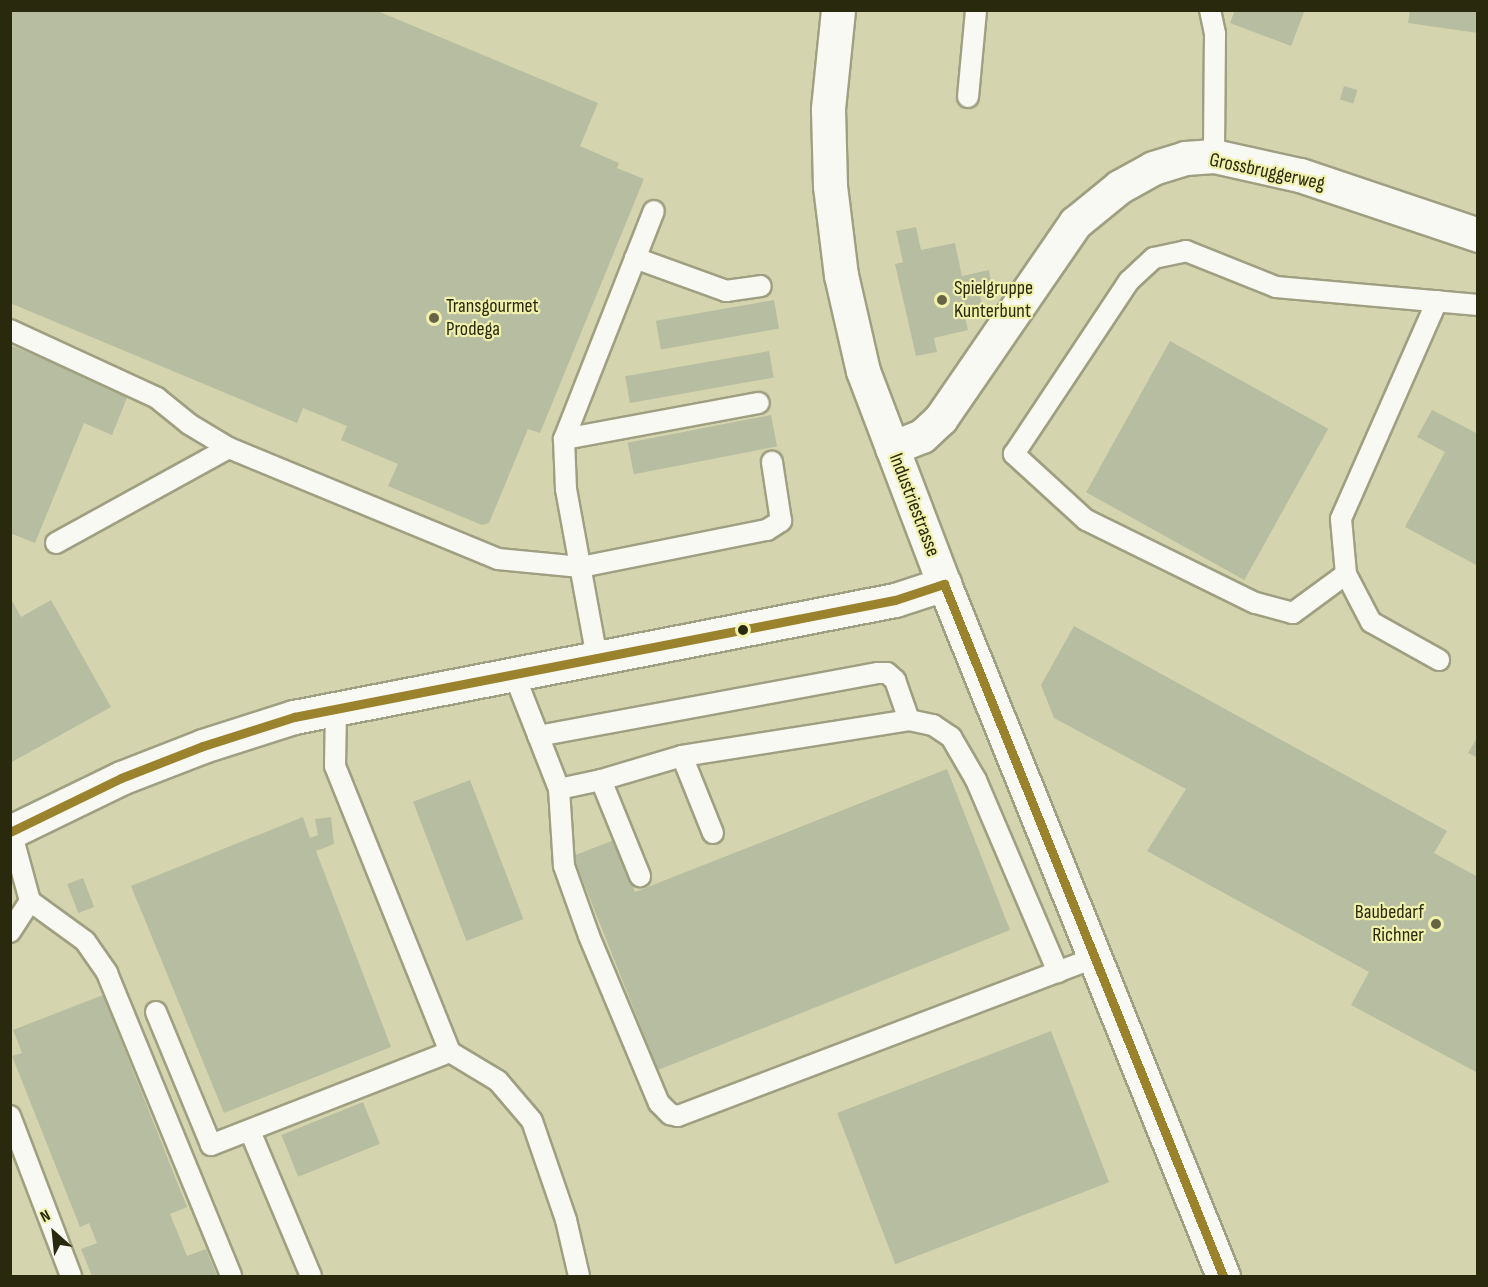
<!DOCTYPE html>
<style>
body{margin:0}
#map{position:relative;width:1488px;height:1287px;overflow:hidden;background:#d4d5af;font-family:"Sofia Sans Condensed",sans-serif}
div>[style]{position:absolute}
.building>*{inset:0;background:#b7bda0;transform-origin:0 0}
.roads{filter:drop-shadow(2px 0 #9f9f81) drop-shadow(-2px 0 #9f9f81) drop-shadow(0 2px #9f9f81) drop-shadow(0 -2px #9f9f81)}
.lane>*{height:20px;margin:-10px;padding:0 10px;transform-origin:10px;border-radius:10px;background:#f9f9f3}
.street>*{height:33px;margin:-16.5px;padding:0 16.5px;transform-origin:16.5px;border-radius:16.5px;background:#f9f9f3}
.bus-1>*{height:9px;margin:-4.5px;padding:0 4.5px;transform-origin:4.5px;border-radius:4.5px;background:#9b832d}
.dots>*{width:16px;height:16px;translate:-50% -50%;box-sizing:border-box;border:3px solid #f0f1ad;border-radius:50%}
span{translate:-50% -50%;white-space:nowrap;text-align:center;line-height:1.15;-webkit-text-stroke:4.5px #f0f1ad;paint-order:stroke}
.street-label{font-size:20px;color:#29290e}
.poi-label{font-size:20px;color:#29290e}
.left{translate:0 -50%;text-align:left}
.right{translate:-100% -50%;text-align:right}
.frame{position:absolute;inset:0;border:12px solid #29290e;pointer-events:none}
.north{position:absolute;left:24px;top:1203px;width:60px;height:60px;-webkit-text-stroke:4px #f0f1ad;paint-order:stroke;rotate:333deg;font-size:16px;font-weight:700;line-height:24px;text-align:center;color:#29290e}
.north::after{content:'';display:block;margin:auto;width:21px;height:27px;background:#29290e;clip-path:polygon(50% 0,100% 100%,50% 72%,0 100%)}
</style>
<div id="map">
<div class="building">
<i style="clip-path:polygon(10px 10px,375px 10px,598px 103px,580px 146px,619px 163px,617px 168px,644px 179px,540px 433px,528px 429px,489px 523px,482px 525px,388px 486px,398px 464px,341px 440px,347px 426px,303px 408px,297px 423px,10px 303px)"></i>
<i style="clip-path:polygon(1235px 10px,1305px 10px,1291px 46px,1230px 23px)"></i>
<i style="clip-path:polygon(1410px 10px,1478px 10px,1478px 33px,1408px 23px)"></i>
<i style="left:1344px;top:86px;width:14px;height:14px;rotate:17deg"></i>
<i style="clip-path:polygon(916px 227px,921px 250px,955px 243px,962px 276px,989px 270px,992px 288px,979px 291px,983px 309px,964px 314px,968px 330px,934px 338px,937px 352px,916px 356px,895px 264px,903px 262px,896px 231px)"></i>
<i style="left:774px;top:300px;width:29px;height:120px;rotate:80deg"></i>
<i style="left:1170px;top:341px;width:181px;height:173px;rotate:29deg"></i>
<i style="clip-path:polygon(10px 345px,129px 393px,112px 435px,84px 423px,35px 543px,10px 533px)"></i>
<i style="left:769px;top:351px;width:27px;height:146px;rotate:80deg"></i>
<i style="clip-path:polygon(1432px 410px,1478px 434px,1478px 566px,1405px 527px,1445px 452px,1417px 437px)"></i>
<i style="left:771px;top:415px;width:32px;height:146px;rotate:79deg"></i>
<i style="clip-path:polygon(10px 597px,21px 617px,51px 600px,111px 707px,10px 763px)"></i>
<i style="clip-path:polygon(1074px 626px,1447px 831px,1434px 853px,1478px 877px,1478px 1073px,1351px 1005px,1369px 972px,1147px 851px,1186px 789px,1054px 718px,1041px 685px)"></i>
<i style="clip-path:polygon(1478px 736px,1478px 758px,1468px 753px)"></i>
<i style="clip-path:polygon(947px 769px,1010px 930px,658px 1070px,573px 856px,614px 840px,635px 892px)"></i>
<i style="left:470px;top:780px;width:149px;height:61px;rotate:69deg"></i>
<i style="clip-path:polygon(303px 817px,310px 838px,318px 835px,315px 819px,331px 817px,334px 844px,316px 851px,391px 1047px,224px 1113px,131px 886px)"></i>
<i style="left:83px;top:878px;width:31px;height:17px;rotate:69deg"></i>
<i style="clip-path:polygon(103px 995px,187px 1207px,170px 1214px,187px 1256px,206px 1249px,217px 1276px,92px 1276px,81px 1249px,97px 1243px,89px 1223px,80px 1227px,12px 1056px,22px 1053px,13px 1030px)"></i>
<i style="left:1051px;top:1031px;width:162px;height:229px;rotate:69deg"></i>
<i style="left:363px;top:1102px;width:45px;height:88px;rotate:68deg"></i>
</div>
<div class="roads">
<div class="lane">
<i style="left:1210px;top:10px;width:25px;rotate:78deg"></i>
<i style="left:1215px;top:34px;width:122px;rotate:90.5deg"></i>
<i style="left:968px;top:97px;width:87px;rotate:-84.7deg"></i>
<i style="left:635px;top:258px;width:97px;rotate:19.9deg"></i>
<i style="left:726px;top:291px;width:35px;rotate:-8deg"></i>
<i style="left:1437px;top:301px;width:238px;rotate:113.8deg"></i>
<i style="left:1341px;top:519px;width:55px;rotate:84.8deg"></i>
<i style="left:1346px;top:574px;width:54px;rotate:62.5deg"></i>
<i style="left:1371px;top:622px;width:78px;rotate:29.2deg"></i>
<i style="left:10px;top:330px;width:162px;rotate:24.8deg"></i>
<i style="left:157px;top:398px;width:41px;rotate:39.1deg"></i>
<i style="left:189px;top:424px;width:47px;rotate:31deg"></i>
<i style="left:229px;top:448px;width:291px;rotate:22.4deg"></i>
<i style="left:498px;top:559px;width:83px;rotate:5.5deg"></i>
<i style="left:581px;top:567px;width:190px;rotate:-11.3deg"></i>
<i style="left:767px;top:530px;width:17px;rotate:-33deg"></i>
<i style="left:781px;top:521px;width:60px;rotate:-98.7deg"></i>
<i style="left:564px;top:439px;width:198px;rotate:-10.5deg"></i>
<i style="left:56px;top:543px;width:197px;rotate:-28.8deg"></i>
<i style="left:1346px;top:574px;width:66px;rotate:143.7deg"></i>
<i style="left:1293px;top:613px;width:39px;rotate:-165deg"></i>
<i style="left:1255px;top:603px;width:188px;rotate:-153.8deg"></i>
<i style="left:1086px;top:520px;width:98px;rotate:-137.5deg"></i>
<i style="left:1014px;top:454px;width:208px;rotate:-56.4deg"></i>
<i style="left:1129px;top:281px;width:34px;rotate:-43deg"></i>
<i style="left:1154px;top:258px;width:33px;rotate:-12deg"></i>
<i style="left:1186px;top:251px;width:97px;rotate:21.8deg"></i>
<i style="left:1276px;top:287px;width:203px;rotate:5.1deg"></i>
<i style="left:597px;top:658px;width:172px;rotate:-100.4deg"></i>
<i style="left:566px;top:489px;width:50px;rotate:-92.3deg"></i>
<i style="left:564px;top:439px;width:245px;rotate:-68.5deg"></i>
<i style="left:514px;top:674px;width:123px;rotate:68.6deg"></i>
<i style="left:559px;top:789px;width:77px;rotate:86.3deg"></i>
<i style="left:564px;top:866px;width:74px;rotate:70.3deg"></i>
<i style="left:589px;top:936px;width:181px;rotate:67.3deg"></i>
<i style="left:659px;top:1103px;width:16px;rotate:45deg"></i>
<i style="left:670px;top:1114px;width:8px;rotate:14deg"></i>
<i style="left:678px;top:1116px;width:447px;rotate:-20.8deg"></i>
<i style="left:538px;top:736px;width:346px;rotate:-10.5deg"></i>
<i style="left:878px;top:673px;width:9px"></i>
<i style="left:887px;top:673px;width:11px;rotate:41deg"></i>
<i style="left:895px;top:680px;width:42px;rotate:70.7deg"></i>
<i style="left:682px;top:756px;width:83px;rotate:68.1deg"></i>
<i style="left:601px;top:780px;width:104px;rotate:67.9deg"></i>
<i style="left:559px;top:789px;width:43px;rotate:-12.1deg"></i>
<i style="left:601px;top:780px;width:84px;rotate:-16.5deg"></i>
<i style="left:682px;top:756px;width:230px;rotate:-9deg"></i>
<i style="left:909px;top:720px;width:25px;rotate:12deg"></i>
<i style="left:933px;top:725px;width:22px;rotate:34deg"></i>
<i style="left:951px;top:737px;width:50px;rotate:59.8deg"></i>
<i style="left:976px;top:780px;width:209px;rotate:66.9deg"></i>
<i style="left:30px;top:901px;width:68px;rotate:36deg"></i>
<i style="left:85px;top:941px;width:39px;rotate:55deg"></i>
<i style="left:107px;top:973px;width:327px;rotate:67.7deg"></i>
<i style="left:10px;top:932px;width:37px;rotate:-57deg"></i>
<i style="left:30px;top:901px;width:73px;rotate:-105.2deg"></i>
<i style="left:156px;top:1012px;width:144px;rotate:67.5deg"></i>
<i style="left:211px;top:1145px;width:256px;rotate:-21.3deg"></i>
<i style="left:450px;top:1052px;width:308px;rotate:-111.9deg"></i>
<i style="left:335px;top:766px;width:57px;rotate:-89deg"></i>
<i style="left:450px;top:1052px;width:56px;rotate:31.1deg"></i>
<i style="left:498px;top:1081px;width:52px;rotate:49.6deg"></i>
<i style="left:532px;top:1121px;width:105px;rotate:71deg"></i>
<i style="left:566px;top:1220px;width:57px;rotate:76.9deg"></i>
<i style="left:10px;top:1116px;width:171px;rotate:69.1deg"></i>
<i style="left:250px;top:1131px;width:157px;rotate:67.2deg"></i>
</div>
<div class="street">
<i style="left:838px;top:10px;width:100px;rotate:95.8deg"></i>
<i style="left:828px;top:109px;width:77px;rotate:88.5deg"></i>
<i style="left:830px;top:186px;width:90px;rotate:83deg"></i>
<i style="left:841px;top:275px;width:98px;rotate:77.1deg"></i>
<i style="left:863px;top:371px;width:228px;rotate:69.2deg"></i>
<i style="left:944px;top:584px;width:746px;rotate:68.04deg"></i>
<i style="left:892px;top:448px;width:32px;rotate:-22deg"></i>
<i style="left:922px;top:436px;width:26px;rotate:-43deg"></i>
<i style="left:941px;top:418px;width:237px;rotate:-55.5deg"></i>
<i style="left:1075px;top:223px;width:57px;rotate:-39.3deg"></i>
<i style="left:1119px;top:187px;width:39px;rotate:-29deg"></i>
<i style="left:1153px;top:168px;width:34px;rotate:-17deg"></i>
<i style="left:1185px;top:158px;width:29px;rotate:-4deg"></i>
<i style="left:1214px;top:156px;width:88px;rotate:12.5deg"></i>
<i style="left:1300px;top:175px;width:188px;rotate:18.6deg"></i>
<i style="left:10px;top:832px;width:123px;rotate:-25.9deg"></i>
<i style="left:121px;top:778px;width:88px;rotate:-21.3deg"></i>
<i style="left:203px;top:746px;width:96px;rotate:-17.7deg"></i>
<i style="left:294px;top:717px;width:612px;rotate:-11.02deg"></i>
<i style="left:895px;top:600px;width:52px;rotate:-18.1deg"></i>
</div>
</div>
<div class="bus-1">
<i style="left:944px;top:584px;width:746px;rotate:68.04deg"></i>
<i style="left:10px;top:832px;width:123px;rotate:-25.9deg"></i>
<i style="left:121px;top:778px;width:88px;rotate:-21.3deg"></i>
<i style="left:203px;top:746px;width:96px;rotate:-17.7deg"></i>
<i style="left:294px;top:717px;width:612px;rotate:-11.02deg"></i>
<i style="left:895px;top:600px;width:52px;rotate:-18.1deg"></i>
</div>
<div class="dots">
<i style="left:942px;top:300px;background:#656546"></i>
<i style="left:434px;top:318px;background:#656546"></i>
<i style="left:743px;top:630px;background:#29290e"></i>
<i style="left:1436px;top:924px;background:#656546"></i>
</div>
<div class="street-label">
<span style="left:1267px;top:172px;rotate:12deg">Grossbruggerweg</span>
<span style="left:914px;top:505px;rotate:69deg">Industriestrasse</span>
</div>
<div class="poi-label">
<span class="left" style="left:954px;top:300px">Spielgruppe<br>Kunterbunt</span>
<span class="left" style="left:446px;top:318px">Transgourmet<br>Prodega</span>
<span class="right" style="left:1424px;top:924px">Baubedarf<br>Richner</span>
</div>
<div class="frame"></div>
<div class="north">N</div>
</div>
